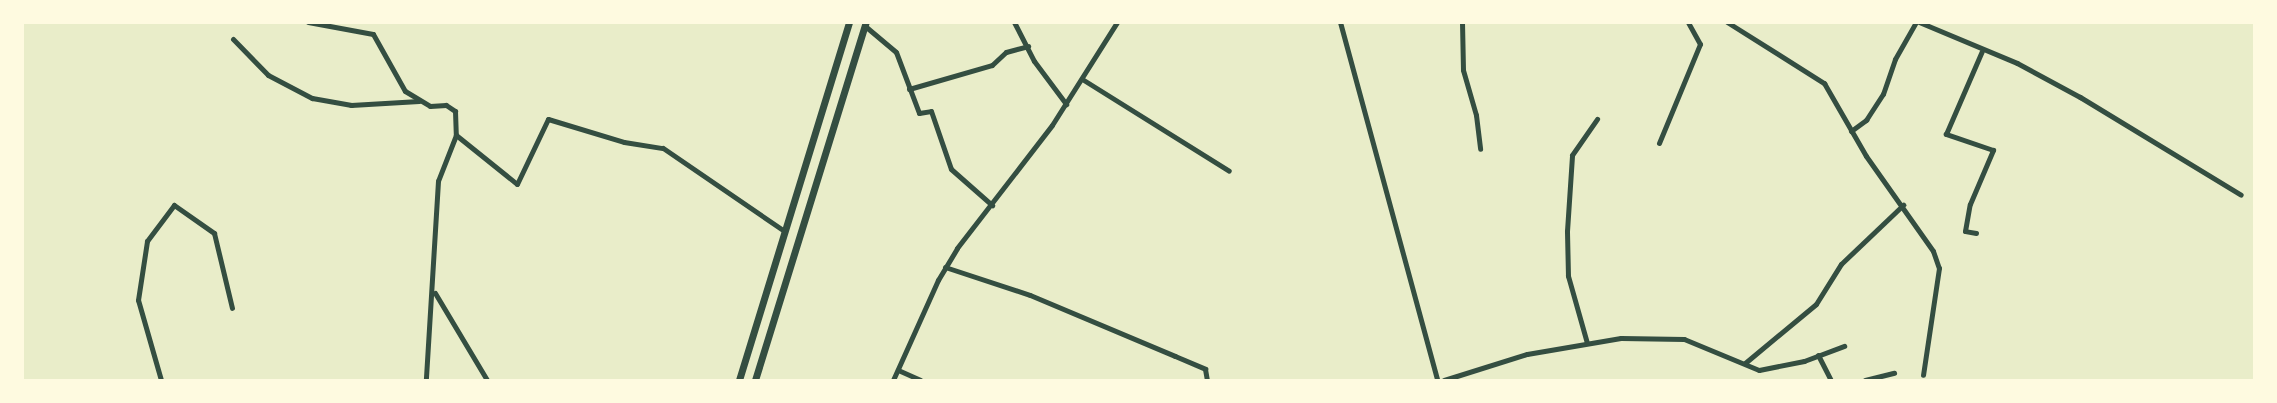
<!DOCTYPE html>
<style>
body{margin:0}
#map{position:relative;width:2277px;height:403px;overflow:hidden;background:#e9edc9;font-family:"Space Grotesk",sans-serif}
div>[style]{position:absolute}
.minor>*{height:5px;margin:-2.5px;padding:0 2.5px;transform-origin:2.5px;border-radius:2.5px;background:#344e41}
.tertiary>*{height:7px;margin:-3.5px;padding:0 3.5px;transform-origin:3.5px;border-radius:3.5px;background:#344e41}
span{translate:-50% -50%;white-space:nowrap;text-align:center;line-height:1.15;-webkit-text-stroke:4.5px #fefae0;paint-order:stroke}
.frame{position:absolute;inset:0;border:24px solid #fefae0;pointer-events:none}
</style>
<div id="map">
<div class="minor">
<i style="left:308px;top:22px;width:66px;rotate:10.5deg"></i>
<i style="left:373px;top:34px;width:65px;rotate:60.7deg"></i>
<i style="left:405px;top:91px;width:29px;rotate:31deg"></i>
<i style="left:430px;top:106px;width:16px;rotate:-4deg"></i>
<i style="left:446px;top:105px;width:11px;rotate:34deg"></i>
<i style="left:455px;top:111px;width:24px;rotate:88deg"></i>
<i style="left:456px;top:135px;width:49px;rotate:111.4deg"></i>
<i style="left:438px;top:181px;width:199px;rotate:93.5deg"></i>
<i style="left:1014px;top:22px;width:44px;rotate:62.9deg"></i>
<i style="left:1034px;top:61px;width:54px;rotate:53.3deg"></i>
<i style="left:1340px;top:22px;width:371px;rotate:74.8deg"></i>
<i style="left:1462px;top:22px;width:48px;rotate:88.8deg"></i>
<i style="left:1463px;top:70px;width:47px;rotate:73.9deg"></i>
<i style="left:1476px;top:115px;width:34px;rotate:83deg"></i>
<i style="left:1727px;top:22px;width:115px;rotate:32.2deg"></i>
<i style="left:1824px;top:83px;width:84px;rotate:60.1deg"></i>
<i style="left:1866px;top:156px;width:116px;rotate:54.8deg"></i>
<i style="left:1933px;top:251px;width:18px;rotate:71deg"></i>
<i style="left:1939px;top:268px;width:108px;rotate:98.5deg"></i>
<i style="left:1919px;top:22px;width:106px;rotate:22.7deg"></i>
<i style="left:2017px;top:63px;width:72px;rotate:28.4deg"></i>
<i style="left:2080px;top:97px;width:188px;rotate:31.3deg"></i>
<i style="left:865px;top:26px;width:40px;rotate:40deg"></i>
<i style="left:896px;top:52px;width:65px;rotate:69.3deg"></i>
<i style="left:919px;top:113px;width:12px;rotate:-9deg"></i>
<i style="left:931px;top:111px;width:61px;rotate:71deg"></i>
<i style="left:951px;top:169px;width:55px;rotate:41.3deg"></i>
<i style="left:233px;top:39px;width:50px;rotate:45.8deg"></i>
<i style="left:268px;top:75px;width:50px;rotate:27.6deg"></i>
<i style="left:312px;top:98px;width:40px;rotate:10deg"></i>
<i style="left:351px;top:105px;width:68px;rotate:-3.4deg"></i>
<i style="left:1082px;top:79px;width:173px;rotate:32deg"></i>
<i style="left:909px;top:89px;width:86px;rotate:-16.1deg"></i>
<i style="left:992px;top:65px;width:19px;rotate:-43deg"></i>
<i style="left:1006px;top:52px;width:23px;rotate:-15deg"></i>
<i style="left:1851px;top:131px;width:19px;rotate:-36deg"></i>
<i style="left:1866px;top:120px;width:31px;rotate:-57deg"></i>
<i style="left:1883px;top:94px;width:37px;rotate:-71deg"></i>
<i style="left:1895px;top:59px;width:43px;rotate:-60.4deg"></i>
<i style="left:456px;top:135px;width:78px;rotate:38.8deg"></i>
<i style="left:517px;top:184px;width:72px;rotate:-64.5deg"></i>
<i style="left:548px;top:119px;width:79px;rotate:16.8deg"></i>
<i style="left:624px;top:142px;width:39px;rotate:9deg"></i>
<i style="left:663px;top:148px;width:147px;rotate:34.4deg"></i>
<i style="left:1659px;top:143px;width:107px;rotate:-67.5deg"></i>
<i style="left:1700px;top:44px;width:25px;rotate:-119deg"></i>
<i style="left:1976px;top:233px;width:11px;rotate:-170deg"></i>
<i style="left:1965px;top:231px;width:27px;rotate:-80deg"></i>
<i style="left:1970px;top:204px;width:59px;rotate:-66.9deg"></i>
<i style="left:1993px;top:150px;width:50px;rotate:-161.2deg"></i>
<i style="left:1946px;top:134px;width:90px;rotate:-66.6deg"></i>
<i style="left:945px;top:267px;width:89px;rotate:18.2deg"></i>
<i style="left:1030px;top:295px;width:157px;rotate:22.8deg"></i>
<i style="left:1175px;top:356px;width:33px;rotate:23deg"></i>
<i style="left:1205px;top:369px;width:11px;rotate:80deg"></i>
<i style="left:435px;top:293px;width:101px;rotate:59.1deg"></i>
<i style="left:1587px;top:343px;width:70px;rotate:-105.8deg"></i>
<i style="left:1568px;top:276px;width:45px;rotate:-91.3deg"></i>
<i style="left:1567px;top:231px;width:76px;rotate:-86.2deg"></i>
<i style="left:1572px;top:155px;width:44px;rotate:-55.2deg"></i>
<i style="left:1818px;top:355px;width:28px;rotate:63deg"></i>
<i style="left:1745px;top:363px;width:92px;rotate:-39.7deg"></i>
<i style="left:1816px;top:304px;width:47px;rotate:-58deg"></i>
<i style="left:1841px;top:264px;width:86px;rotate:-43.6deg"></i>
<i style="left:898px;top:370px;width:24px;rotate:24deg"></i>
<i style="left:161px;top:380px;width:83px;rotate:-106deg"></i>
<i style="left:138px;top:300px;width:60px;rotate:-81.3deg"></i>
<i style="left:147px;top:241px;width:45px;rotate:-53.1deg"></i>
<i style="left:174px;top:205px;width:49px;rotate:35deg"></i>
<i style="left:214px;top:233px;width:77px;rotate:76.5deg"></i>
<i style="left:893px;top:380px;width:110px;rotate:-65.8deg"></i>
<i style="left:938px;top:280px;width:37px;rotate:-59deg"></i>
<i style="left:957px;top:248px;width:155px;rotate:-52.3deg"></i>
<i style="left:1052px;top:125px;width:122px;rotate:-57.7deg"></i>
<i style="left:1444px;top:380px;width:87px;rotate:-17.4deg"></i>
<i style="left:1527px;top:354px;width:95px;rotate:-9.7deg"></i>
<i style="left:1621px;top:338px;width:63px;rotate:0.9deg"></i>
<i style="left:1684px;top:339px;width:81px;rotate:22.5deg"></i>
<i style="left:1759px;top:370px;width:46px;rotate:-11.3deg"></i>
<i style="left:1804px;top:361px;width:43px;rotate:-20.6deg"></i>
<i style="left:1865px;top:380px;width:30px;rotate:-14deg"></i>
</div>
<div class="tertiary">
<i style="left:739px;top:380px;width:375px;rotate:-72.9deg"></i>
<i style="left:755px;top:380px;width:375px;rotate:-72.8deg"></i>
</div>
<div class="frame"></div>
</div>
